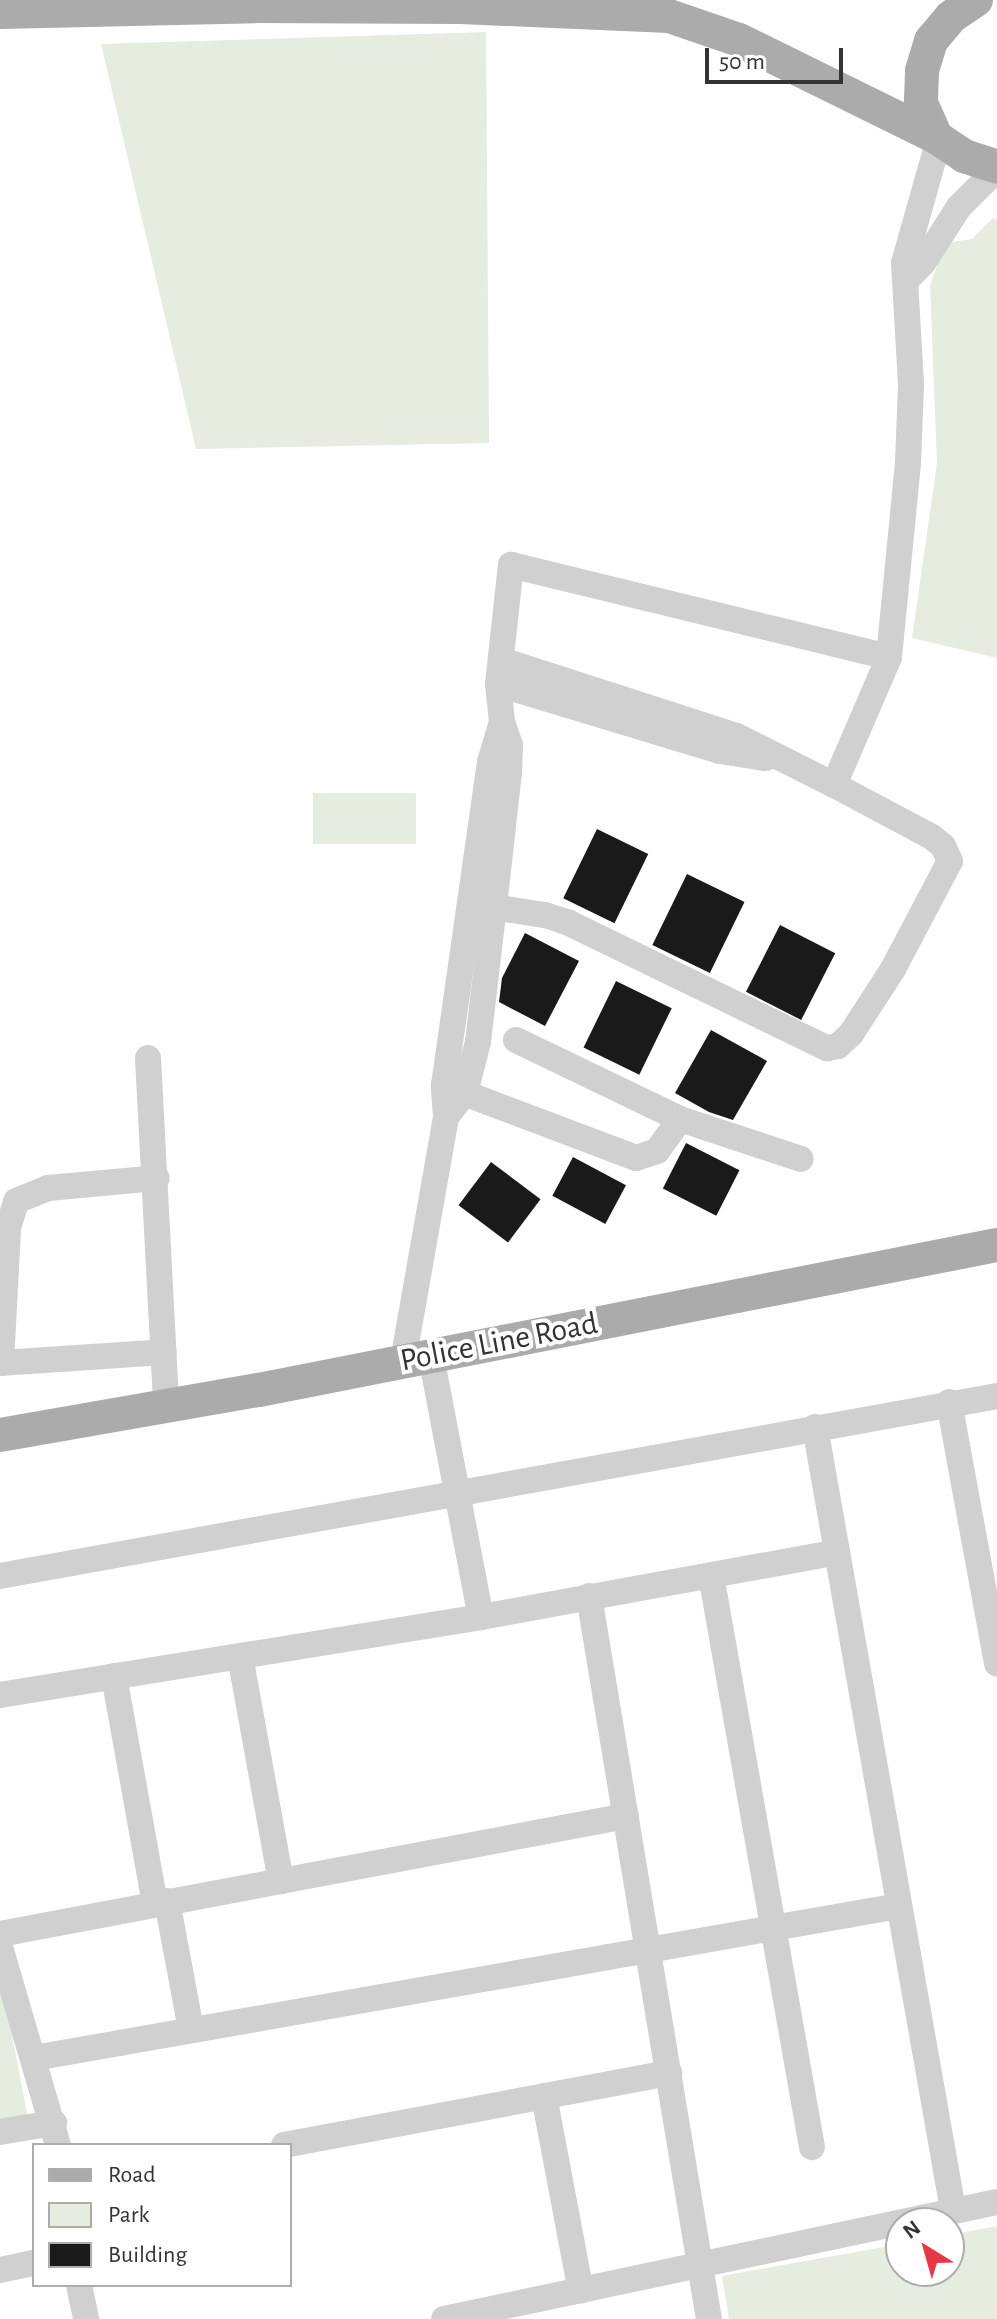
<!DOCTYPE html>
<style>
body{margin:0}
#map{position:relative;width:997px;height:2319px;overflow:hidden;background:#fff;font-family:"Alegreya Sans",sans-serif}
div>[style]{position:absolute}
.green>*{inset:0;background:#e6ecdf;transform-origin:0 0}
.building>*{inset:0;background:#1a1a1a;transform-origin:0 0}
.minor>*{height:26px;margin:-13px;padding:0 13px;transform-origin:13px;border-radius:13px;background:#d0d0d0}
.major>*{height:34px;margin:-17px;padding:0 17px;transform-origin:17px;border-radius:17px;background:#ababab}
span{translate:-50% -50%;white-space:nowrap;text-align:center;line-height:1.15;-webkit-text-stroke:8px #fff;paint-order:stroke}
.street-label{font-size:32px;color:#333}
.legend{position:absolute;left:32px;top:2143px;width:260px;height:144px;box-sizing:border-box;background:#fff;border:2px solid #adadad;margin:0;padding:10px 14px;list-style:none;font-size:24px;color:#333}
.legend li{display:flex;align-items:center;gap:16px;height:40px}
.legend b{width:40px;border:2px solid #adadad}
.north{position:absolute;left:885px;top:2207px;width:80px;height:80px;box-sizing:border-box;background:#fff;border:2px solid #adadad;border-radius:50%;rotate:323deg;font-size:22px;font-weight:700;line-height:32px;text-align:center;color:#333}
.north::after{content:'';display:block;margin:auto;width:28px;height:36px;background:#e63946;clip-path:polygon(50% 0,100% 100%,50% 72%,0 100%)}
.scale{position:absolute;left:705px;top:48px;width:138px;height:36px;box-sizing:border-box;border:4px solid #333;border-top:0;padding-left:10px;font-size:24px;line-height:28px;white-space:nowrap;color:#333;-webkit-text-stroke:6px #fff;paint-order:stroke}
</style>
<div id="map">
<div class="green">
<i style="clip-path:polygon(486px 32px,489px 443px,196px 449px,101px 44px)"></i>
<i style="clip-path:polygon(993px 218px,997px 220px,997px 658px,912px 638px,937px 463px,930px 286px,945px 243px,972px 239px)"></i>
<i style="left:416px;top:793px;width:51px;height:103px;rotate:90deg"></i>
<i style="clip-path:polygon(0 1973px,28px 2118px,0 2123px)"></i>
<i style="clip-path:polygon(997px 2226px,997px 2319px,729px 2319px,722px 2276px,901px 2244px,901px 2271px,949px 2271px,949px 2235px)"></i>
</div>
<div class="building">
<i style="left:597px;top:829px;width:57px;height:77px;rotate:26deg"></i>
<i style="left:687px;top:874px;width:64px;height:79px;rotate:26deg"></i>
<i style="left:780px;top:925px;width:62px;height:75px;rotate:27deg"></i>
<i style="clip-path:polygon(525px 933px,579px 961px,545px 1026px,499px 1002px,502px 978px)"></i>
<i style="left:616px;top:981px;width:62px;height:74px;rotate:26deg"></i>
<i style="clip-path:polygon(711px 1030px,767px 1061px,733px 1120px,709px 1112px,675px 1093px)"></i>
<i style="left:686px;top:1143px;width:60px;height:51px;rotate:27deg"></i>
<i style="left:573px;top:1157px;width:60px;height:44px;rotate:28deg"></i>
<i style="left:491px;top:1162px;width:62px;height:54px;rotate:37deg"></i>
</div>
<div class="minor">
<i style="left:906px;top:280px;width:24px;rotate:-45deg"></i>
<i style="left:923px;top:263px;width:67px;rotate:-57.3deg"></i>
<i style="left:959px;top:207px;width:54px;rotate:-45deg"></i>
<i style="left:501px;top:660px;width:248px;rotate:17.9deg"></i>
<i style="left:737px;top:736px;width:109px;rotate:26.8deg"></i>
<i style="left:834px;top:785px;width:139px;rotate:-66.7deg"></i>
<i style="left:889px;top:657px;width:195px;rotate:-84.4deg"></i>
<i style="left:908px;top:463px;width:79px;rotate:-87.8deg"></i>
<i style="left:911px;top:384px;width:121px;rotate:-93.3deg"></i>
<i style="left:904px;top:263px;width:129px;rotate:-74.2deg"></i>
<i style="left:498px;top:684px;width:232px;rotate:16.8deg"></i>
<i style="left:720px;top:751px;width:46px;rotate:8.8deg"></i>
<i style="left:472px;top:904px;width:74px;rotate:8.6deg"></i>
<i style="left:545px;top:915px;width:25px;rotate:18deg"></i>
<i style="left:569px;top:923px;width:287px;rotate:25.9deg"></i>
<i style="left:827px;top:1048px;width:11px;rotate:-10deg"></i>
<i style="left:838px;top:1046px;width:18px;rotate:-43deg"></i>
<i style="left:851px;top:1034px;width:77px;rotate:-57.1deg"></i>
<i style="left:893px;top:969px;width:122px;rotate:-62.2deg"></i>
<i style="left:950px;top:861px;width:17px;rotate:-115deg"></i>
<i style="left:943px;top:846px;width:14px;rotate:-141deg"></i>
<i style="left:932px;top:837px;width:111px;rotate:-152deg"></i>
<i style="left:516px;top:1040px;width:182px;rotate:25.7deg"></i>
<i style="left:680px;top:1119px;width:127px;rotate:18.3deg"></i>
<i style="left:148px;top:1058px;width:349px;rotate:87deg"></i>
<i style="left:451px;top:1088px;width:198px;rotate:20.7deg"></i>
<i style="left:636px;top:1158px;width:22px;rotate:-18deg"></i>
<i style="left:657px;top:1151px;width:39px;rotate:-54deg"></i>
<i style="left:446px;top:1117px;width:31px;rotate:-52deg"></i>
<i style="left:465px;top:1093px;width:53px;rotate:-75.7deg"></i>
<i style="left:478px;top:1042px;width:137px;rotate:-83.3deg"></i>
<i style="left:494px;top:906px;width:134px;rotate:-83.6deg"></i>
<i style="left:509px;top:773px;width:28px;rotate:-88deg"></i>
<i style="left:510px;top:745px;width:24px;rotate:-109deg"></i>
<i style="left:502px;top:722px;width:38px;rotate:-96deg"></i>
<i style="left:498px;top:684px;width:120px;rotate:-83.8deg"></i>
<i style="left:511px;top:565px;width:389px;rotate:13.7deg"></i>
<i style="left:431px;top:1356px;width:266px;rotate:79.2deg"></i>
<i style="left:403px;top:1361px;width:248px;rotate:-80deg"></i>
<i style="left:446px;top:1117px;width:32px;rotate:-94deg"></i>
<i style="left:444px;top:1085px;width:326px;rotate:-81.9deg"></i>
<i style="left:490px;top:762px;width:42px;rotate:-73.3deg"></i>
<i style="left:0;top:1363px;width:164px;rotate:-3.8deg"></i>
<i style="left:1px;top:1363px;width:135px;rotate:-87deg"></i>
<i style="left:8px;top:1228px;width:28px;rotate:-73deg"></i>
<i style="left:16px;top:1201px;width:35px;rotate:-22deg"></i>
<i style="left:48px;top:1188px;width:109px;rotate:-5.2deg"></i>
<i style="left:949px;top:1402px;width:266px;rotate:79.6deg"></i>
<i style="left:815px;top:1427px;width:795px;rotate:80deg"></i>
<i style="left:711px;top:1575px;width:581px;rotate:79.99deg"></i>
<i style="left:0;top:1576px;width:1013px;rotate:-10.23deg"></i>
<i style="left:589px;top:1596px;width:733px;rotate:80.58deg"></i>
<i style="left:240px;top:1656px;width:229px;rotate:79.7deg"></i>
<i style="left:114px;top:1676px;width:231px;rotate:79.8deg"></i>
<i style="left:0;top:1695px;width:487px;rotate:-9.2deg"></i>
<i style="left:481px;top:1617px;width:362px;rotate:-10.3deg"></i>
<i style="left:167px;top:1901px;width:130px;rotate:79.4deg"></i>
<i style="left:0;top:1934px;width:637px;rotate:-10.67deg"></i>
<i style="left:0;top:1947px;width:206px;rotate:73.7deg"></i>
<i style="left:34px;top:2058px;width:878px;rotate:-9.97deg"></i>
<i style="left:544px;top:2096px;width:198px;rotate:79.3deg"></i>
<i style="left:0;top:2132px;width:55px;rotate:-9.5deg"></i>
<i style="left:284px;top:2145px;width:392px;rotate:-10.6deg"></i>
<i style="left:0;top:2270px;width:35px;rotate:-12deg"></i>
<i style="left:79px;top:2285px;width:35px;rotate:78deg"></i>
<i style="left:444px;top:2319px;width:565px;rotate:-11.95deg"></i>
</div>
<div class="major">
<i style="left:976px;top:0;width:30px;rotate:146deg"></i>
<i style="left:951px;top:17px;width:31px;rotate:130deg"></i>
<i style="left:931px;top:41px;width:31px;rotate:107deg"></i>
<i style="left:922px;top:71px;width:32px;rotate:92deg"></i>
<i style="left:921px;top:103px;width:37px;rotate:66deg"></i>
<i style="left:936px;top:137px;width:34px;rotate:34deg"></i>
<i style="left:964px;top:156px;width:35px;rotate:18deg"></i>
<i style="left:0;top:12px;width:255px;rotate:-1.3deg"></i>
<i style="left:255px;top:6px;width:206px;rotate:0.3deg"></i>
<i style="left:461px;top:7px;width:208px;rotate:2.5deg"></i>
<i style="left:669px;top:16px;width:74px;rotate:18.9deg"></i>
<i style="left:739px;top:40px;width:220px;rotate:26.2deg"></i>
<i style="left:0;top:1435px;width:263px;rotate:-9.9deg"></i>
<i style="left:259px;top:1390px;width:752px;rotate:-11.12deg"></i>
</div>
<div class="street-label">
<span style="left:499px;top:1342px;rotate:-11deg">Police Line Road</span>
</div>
<ul class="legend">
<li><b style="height:10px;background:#ababab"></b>Road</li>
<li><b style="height:22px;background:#e6ecdf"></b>Park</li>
<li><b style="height:22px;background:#1a1a1a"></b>Building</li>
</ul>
<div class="north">N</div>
<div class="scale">50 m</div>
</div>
